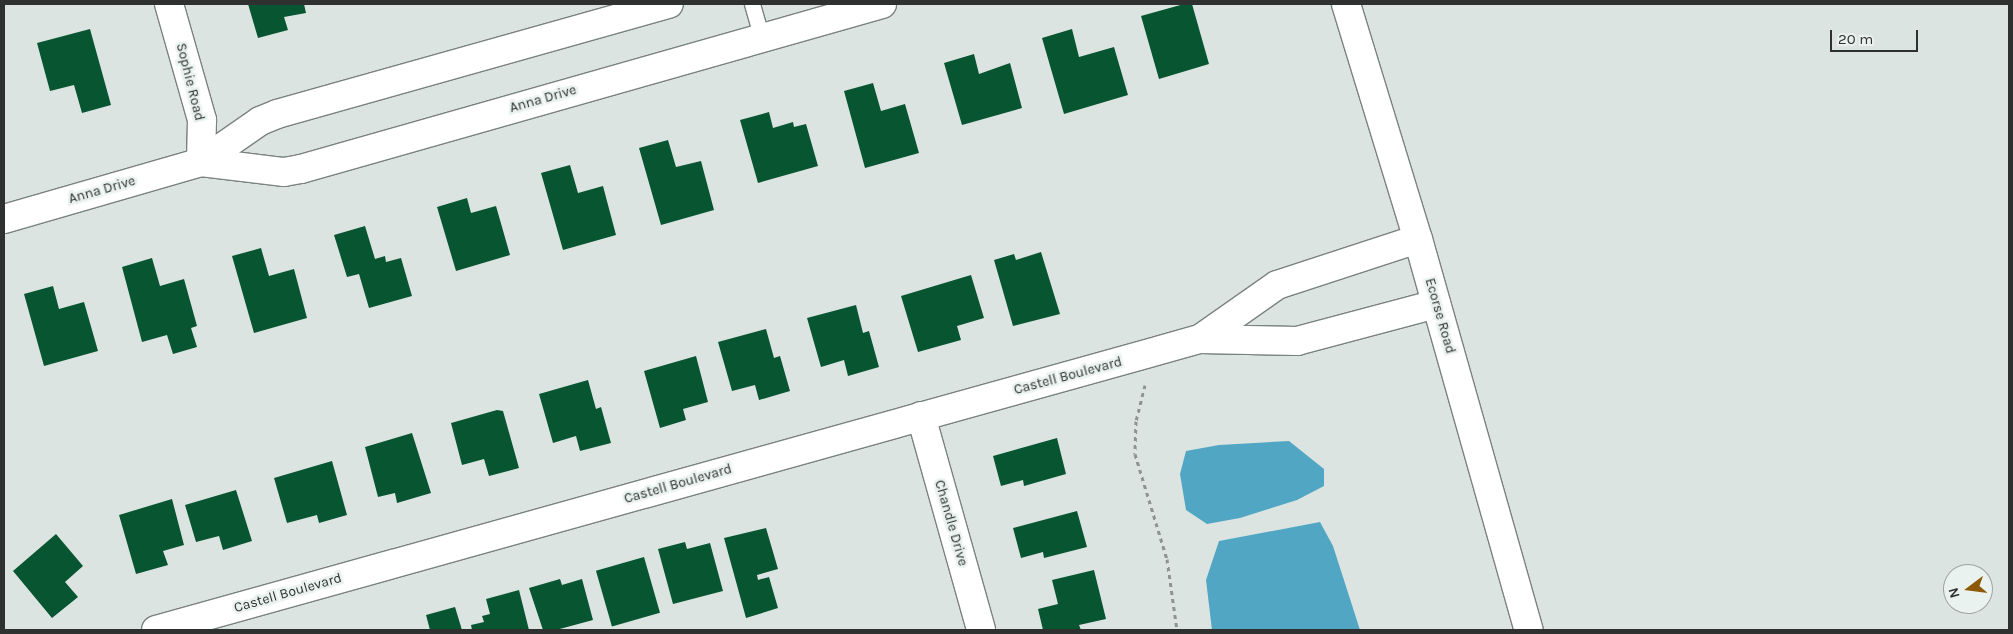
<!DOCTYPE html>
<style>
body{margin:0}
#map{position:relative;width:2013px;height:634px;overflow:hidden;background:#dce4e2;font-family:Karla,sans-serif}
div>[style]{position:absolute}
.water>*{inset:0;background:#51a7c3}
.building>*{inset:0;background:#085532;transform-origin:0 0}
.path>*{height:3px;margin-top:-1.5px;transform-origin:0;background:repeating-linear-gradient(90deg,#8d9391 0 4px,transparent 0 8px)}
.roads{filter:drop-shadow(1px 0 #7a8280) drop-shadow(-1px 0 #7a8280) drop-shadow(0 1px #7a8280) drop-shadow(0 -1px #7a8280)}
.lane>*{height:15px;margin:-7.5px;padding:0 7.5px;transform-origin:7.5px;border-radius:7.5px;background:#fff}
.street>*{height:28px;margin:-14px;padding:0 14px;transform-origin:14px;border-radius:14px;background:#fff}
.secondary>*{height:28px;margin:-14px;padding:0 14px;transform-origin:14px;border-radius:14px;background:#fff}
span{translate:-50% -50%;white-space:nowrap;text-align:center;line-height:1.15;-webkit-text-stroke:5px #e9f2ef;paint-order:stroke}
.street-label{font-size:14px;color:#2e3130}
.frame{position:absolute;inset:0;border:5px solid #2e3130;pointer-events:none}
.north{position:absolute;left:1943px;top:564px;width:50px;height:50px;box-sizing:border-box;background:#e9f2ef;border:1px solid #9ea5a3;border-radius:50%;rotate:255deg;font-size:14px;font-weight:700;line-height:20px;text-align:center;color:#2e3130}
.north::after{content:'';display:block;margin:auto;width:18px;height:22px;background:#8d5908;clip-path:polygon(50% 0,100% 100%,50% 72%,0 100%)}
.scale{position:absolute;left:1830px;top:30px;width:88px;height:22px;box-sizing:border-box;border:2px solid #2e3130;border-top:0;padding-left:6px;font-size:15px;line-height:18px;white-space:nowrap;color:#2e3130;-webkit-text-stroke:4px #e9f2ef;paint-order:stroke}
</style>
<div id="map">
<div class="water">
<i style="clip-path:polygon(1289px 441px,1324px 469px,1324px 486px,1297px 500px,1240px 518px,1207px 524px,1186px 510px,1180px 474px,1186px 451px,1219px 445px)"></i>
<i style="clip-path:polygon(1320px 522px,1333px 546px,1360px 630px,1212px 630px,1206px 580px,1219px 541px)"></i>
</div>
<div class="building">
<i style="clip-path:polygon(248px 4px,304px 4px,306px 13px,284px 17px,288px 30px,258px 38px)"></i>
<i style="clip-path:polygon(1184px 4px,1192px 4px,1209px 64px,1159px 79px,1141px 16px)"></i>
<i style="clip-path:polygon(90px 29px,111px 105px,82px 113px,74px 85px,50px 91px,37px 43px)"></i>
<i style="clip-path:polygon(1072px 29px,1079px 57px,1114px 47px,1128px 95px,1064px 114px,1042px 38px)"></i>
<i style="clip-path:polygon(974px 54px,979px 74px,1010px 63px,1022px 108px,962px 125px,944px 63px)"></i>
<i style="clip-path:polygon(873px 83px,881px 111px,905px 104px,919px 153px,865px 168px,844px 91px)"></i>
<i style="clip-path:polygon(769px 112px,773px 128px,793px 122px,794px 127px,806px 124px,818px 166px,758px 183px,740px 120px)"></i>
<i style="clip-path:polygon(668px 140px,676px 167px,701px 161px,714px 210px,661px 225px,639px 148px)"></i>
<i style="clip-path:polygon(570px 165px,578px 193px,603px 186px,616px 235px,563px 250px,541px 173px)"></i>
<i style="clip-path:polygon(467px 198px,471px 213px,496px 206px,510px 255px,456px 271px,437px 207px)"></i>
<i style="clip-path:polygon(365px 226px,375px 259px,385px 256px,386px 262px,401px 258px,412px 296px,369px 308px,359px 274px,347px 277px,334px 235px)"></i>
<i style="clip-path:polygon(261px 248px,269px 276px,294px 269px,307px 318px,254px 333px,232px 256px)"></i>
<i style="clip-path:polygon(1041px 252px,1060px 314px,1013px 326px,994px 260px,1014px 254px,1016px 260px)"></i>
<i style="clip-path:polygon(152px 258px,160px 286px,184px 279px,197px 326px,191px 328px,197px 347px,173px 354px,167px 335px,142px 342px,122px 267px)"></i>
<i style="clip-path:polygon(971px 275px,984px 318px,957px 326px,961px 340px,918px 352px,901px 296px)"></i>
<i style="clip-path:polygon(53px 286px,59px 309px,84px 302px,98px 351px,44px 366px,24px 294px)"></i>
<i style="clip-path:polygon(856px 305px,863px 333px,869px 331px,879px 367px,848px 376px,844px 360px,821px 367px,807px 318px)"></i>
<i style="clip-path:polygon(766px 329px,774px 358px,780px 356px,790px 391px,759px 400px,755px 385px,732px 391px,718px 342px)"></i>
<i style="clip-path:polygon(696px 356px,708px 402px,683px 409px,686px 420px,660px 428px,644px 371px)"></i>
<i style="clip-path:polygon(588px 380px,596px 409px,601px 407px,611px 443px,580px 451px,576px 436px,553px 443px,539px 394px)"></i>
<i style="clip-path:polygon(497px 410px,503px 411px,519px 468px,489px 476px,484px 459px,462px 465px,451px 423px)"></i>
<i style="clip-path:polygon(412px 433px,431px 493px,397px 503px,395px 493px,378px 497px,365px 447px)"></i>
<i style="clip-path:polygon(1057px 438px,1066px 474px,1024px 486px,1023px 480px,1001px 486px,993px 456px)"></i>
<i style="clip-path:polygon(332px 461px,347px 515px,319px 523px,317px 515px,287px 523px,274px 478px)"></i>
<i style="clip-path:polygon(236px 490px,252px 541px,223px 550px,219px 536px,196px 542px,185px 505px)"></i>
<i style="clip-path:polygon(172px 499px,184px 545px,163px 551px,168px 565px,136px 574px,119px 515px)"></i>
<i style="clip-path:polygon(1077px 511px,1087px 547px,1044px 558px,1043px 552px,1021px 558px,1013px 528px)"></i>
<i style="clip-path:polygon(766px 528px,778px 569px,757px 575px,758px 580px,769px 577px,778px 608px,746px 618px,724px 538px)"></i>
<i style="clip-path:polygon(56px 534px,83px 566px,65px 582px,78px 597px,52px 618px,13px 571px)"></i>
<i style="clip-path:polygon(685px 542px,687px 549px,710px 543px,723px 591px,673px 604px,658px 549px)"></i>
<i style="left:644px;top:557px;width:58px;height:50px;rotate:74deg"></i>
<i style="clip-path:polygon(1094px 570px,1106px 619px,1079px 625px,1081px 630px,1043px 630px,1038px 609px,1058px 604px,1052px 580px)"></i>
<i style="clip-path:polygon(560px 579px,562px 585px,582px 579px,593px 620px,556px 630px,543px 630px,529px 588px)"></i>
<i style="clip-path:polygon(519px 590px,529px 630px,472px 630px,471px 625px,484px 622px,482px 616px,490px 614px,486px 599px)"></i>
<i style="clip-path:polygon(455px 607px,462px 630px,430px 630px,426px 615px)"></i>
</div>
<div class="path">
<i style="left:1145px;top:385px;width:37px;rotate:104deg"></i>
<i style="left:1136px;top:421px;width:33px;rotate:92deg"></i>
<i style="left:1135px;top:454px;width:110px;rotate:73.1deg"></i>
<i style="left:1167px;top:559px;width:72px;rotate:82deg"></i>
</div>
<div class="roads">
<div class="lane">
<i style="left:752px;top:4px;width:33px;rotate:74deg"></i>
</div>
<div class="street">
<i style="left:169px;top:4px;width:121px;rotate:74.1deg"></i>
<i style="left:202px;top:120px;width:42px;rotate:91.4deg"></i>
<i style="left:201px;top:162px;width:84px;rotate:6.9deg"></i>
<i style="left:284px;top:172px;width:17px;rotate:-10deg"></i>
<i style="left:301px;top:169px;width:604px;rotate:-15.85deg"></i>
<i style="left:4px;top:219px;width:205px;rotate:-16.1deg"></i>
<i style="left:201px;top:162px;width:72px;rotate:-34.8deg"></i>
<i style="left:260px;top:121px;width:18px;rotate:-22deg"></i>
<i style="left:277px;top:114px;width:407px;rotate:-15.7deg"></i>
<i style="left:1200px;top:339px;width:94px;rotate:-35deg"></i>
<i style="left:1277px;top:285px;width:148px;rotate:-18.1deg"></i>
<i style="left:921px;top:416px;width:222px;rotate:74.3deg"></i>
<i style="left:156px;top:630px;width:1084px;rotate:-15.58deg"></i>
<i style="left:1200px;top:339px;width:97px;rotate:1.2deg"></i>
<i style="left:1297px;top:341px;width:144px;rotate:-14.9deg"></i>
</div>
<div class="secondary">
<i style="left:1346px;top:4px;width:246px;rotate:73deg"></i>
<i style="left:1418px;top:239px;width:406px;rotate:74.2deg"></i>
</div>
</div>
<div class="street-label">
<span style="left:190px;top:82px;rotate:76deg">Sophie Road</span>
<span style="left:543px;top:99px;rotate:-16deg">Anna Drive</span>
<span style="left:102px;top:190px;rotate:-16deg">Anna Drive</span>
<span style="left:1440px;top:316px;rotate:74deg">Ecorse Road</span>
<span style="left:1068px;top:376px;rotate:-15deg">Castell Boulevard</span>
<span style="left:678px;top:484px;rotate:-16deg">Castell Boulevard</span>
<span style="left:951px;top:523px;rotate:74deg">Chandle Drive</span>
<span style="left:288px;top:593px;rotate:-16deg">Castell Boulevard</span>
</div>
<div class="frame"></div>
<div class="north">N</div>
<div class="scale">20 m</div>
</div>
